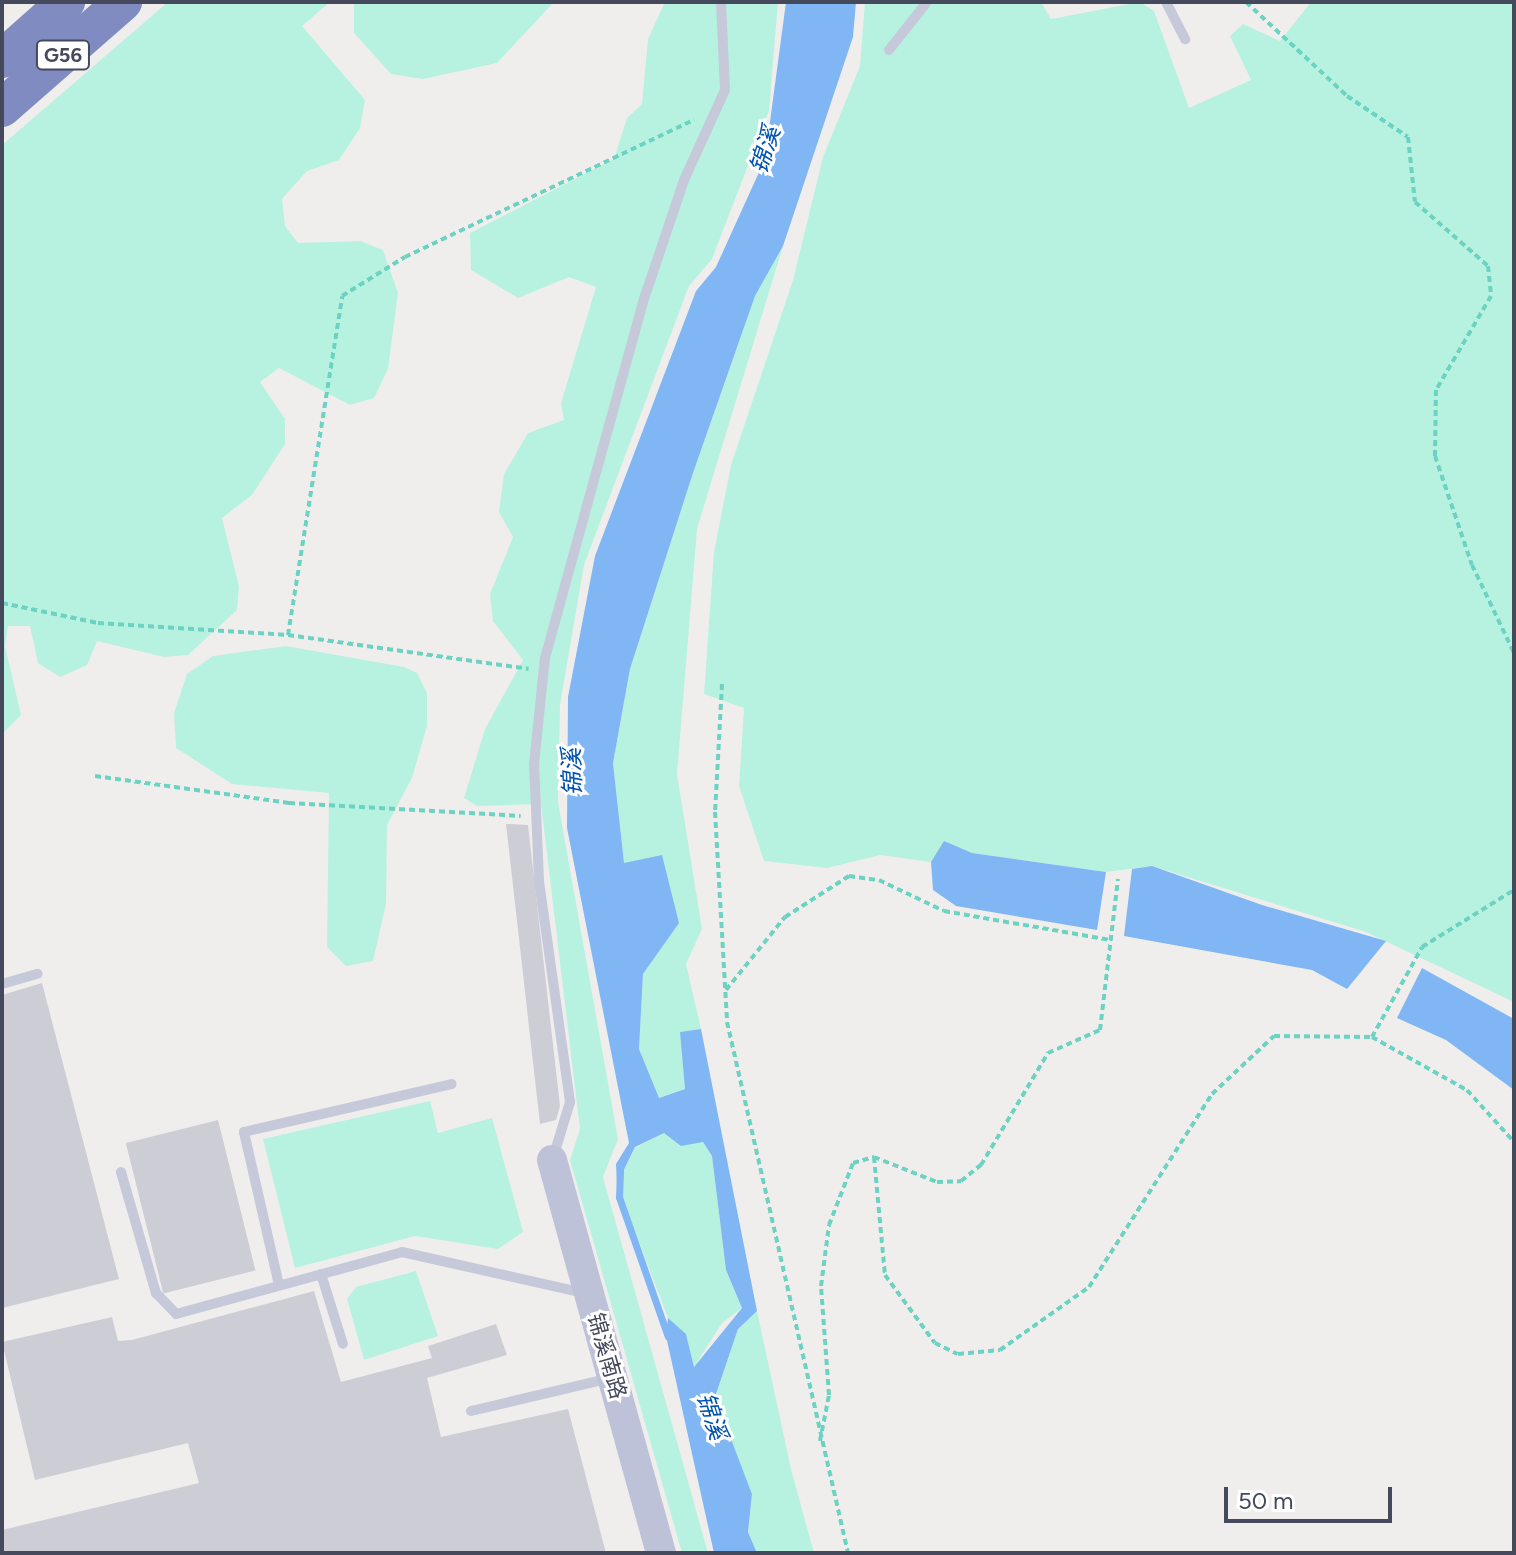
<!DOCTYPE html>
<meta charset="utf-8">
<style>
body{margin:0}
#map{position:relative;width:1516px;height:1555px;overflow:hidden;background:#f0eeed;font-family:Figtree,"Noto Sans SC",sans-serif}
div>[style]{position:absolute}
.green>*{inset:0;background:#b7f2e1}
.water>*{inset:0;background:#80b6f3}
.stream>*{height:7px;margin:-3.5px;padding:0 3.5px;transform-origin:3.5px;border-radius:3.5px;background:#80b6f3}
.building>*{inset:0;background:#cdcdd6;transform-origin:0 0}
.path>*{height:4px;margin-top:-2px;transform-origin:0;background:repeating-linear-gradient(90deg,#6cd3c2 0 6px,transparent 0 10px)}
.lane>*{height:10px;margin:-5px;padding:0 5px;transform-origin:5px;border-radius:5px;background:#c5c9d9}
.secondary>*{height:30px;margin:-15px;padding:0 15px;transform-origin:15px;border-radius:15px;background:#bec2d8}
.highway>*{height:38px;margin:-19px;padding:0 19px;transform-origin:19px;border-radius:19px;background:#808bc1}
span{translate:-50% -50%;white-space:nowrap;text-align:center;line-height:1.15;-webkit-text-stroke:6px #fff;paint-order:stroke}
.shield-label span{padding:2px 6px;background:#fff;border:2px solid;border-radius:6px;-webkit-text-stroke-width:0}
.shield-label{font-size:20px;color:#44495c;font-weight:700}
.street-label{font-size:22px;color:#44495c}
.water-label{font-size:24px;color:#0153b2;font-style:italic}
.frame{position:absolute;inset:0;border:4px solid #44495c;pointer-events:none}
.scale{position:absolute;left:1224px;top:1487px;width:168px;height:36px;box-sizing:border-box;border:4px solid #44495c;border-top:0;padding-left:10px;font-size:24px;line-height:28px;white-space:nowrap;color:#44495c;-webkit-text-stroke:6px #fff;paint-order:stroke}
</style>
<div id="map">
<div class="green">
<i style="clip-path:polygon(168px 2px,330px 2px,302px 26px,365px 100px,360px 128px,339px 160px,307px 171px,282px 199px,285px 226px,298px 243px,360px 241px,383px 250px,398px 293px,388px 369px,374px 398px,350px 405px,279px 368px,260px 382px,285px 419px,285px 444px,252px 495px,222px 518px,239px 586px,237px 610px,188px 655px,164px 657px,97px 641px,87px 665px,60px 677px,38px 663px,30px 626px,8px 626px,5px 646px,21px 715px,2px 734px,2px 145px)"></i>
<i style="clip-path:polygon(554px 2px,497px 63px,423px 79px,391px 74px,354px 33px,354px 2px)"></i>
<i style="clip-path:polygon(665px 2px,778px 2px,769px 111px,712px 259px,689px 286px,584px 565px,560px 705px,558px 802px,618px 1139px,603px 1177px,708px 1553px,682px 1553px,570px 1160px,580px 1129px,541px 804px,477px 806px,464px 798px,485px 729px,523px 660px,493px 621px,490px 594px,513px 537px,499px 512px,504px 474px,528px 433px,564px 420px,561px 403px,596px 287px,569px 277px,518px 298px,471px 270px,470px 233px,614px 159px,627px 118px,642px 104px,648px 39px)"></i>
<i style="clip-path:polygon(865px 2px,1041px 2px,1051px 19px,1140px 2px,1154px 11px,1189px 108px,1251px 80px,1230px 36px,1243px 24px,1280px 41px,1311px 2px,1514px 2px,1514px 1002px,1366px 932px,1152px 866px,1106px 872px,972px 853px,944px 842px,931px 862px,880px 855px,827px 868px,764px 861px,739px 786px,744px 708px,704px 694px,714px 552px,731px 465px,793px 280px,823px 157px,860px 66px)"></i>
<i style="clip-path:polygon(783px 246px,697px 529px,677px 774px,702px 929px,686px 964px,701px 1029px,681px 1032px,685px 1089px,658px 1098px,639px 1049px,643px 974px,679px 922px,624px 864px,613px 763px,630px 669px,693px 473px,755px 296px)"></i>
<i style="clip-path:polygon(286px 646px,404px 667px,417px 673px,427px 693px,427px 726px,412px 778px,387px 825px,386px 904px,373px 961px,346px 966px,327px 947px,329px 793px,232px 784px,176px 748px,174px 713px,187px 674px,213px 656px)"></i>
<i style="clip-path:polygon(430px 1101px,438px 1133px,492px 1118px,523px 1232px,498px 1249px,415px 1236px,295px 1268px,263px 1139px)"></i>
<i style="clip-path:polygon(664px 1133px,703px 1142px,712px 1156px,726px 1270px,742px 1308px,722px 1323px,694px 1367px,686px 1334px,668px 1318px,617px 1184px,635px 1148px)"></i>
<i style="clip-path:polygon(416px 1271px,438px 1336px,364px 1360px,347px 1299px,356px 1287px)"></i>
<i style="clip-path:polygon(757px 1311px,791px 1469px,814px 1553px,757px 1553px,748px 1532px,752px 1494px,715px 1397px,738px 1329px)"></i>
</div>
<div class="water">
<i style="clip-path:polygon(786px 2px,856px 2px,853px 37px,783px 246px,755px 296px,693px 473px,630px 669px,613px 763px,624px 863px,662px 855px,679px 923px,643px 974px,639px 1049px,659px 1098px,685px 1089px,680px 1032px,701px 1029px,757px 1311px,738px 1329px,715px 1397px,752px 1494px,748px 1532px,757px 1553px,714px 1553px,666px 1336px,668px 1318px,686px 1334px,694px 1367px,742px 1308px,726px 1270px,712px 1156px,703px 1142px,681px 1146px,664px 1133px,635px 1147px,617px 1184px,616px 1164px,629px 1143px,567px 828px,568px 697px,595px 556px,696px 291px,716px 267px,765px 159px)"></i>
<i style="clip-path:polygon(944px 841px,972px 853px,1106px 872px,1097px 930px,956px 906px,933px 890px,931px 862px)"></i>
<i style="clip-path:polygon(1152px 866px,1262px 905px,1386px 941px,1347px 989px,1312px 970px,1124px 936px,1132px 869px)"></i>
<i style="clip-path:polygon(1422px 968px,1514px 1019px,1514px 1090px,1446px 1040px,1397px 1018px)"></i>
</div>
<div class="stream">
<i style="left:620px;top:1170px;width:27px;rotate:92deg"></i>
<i style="left:619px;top:1197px;width:148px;rotate:70.7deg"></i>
</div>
<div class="building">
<i style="clip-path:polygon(506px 824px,528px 825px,560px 1106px,556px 1120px,540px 1124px)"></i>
<i style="clip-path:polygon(42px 983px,119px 1279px,2px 1308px,2px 995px)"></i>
<i style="left:218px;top:1120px;width:155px;height:95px;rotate:76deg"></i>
<i style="clip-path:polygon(314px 1291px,341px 1382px,432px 1358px,428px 1346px,496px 1324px,507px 1355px,427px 1378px,441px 1437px,568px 1409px,606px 1553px,2px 1553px,2px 1530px,199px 1483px,188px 1443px,35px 1480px,2px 1342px,112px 1317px,118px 1341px,132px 1340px)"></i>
</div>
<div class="path">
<i style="left:1246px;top:2px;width:138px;rotate:42.9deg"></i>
<i style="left:1347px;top:96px;width:73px;rotate:33.9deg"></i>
<i style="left:1408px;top:137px;width:65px;rotate:83.9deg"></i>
<i style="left:1415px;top:202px;width:97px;rotate:41.2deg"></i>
<i style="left:1488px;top:266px;width:30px;rotate:84deg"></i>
<i style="left:1491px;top:296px;width:109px;rotate:120.3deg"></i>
<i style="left:1436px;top:390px;width:66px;rotate:90.9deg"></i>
<i style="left:1435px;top:456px;width:115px;rotate:71.3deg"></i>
<i style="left:1472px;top:565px;width:98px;rotate:64.5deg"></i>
<i style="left:2px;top:603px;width:98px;rotate:11.8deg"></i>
<i style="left:98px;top:623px;width:190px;rotate:3.6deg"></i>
<i style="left:288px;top:635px;width:243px;rotate:8deg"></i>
<i style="left:288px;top:635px;width:343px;rotate:-80.9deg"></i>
<i style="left:342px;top:296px;width:74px;rotate:-31.8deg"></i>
<i style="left:405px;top:257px;width:320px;rotate:-25.4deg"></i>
<i style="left:722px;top:684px;width:128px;rotate:93.1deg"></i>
<i style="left:715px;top:812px;width:210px;rotate:86.7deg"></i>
<i style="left:727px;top:1022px;width:545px;rotate:77.16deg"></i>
<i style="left:95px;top:776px;width:196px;rotate:7.9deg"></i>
<i style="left:289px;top:803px;width:232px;rotate:3.2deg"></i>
<i style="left:726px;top:990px;width:94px;rotate:-51.1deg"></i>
<i style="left:785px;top:917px;width:76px;rotate:-32.6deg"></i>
<i style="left:849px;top:876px;width:30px;rotate:8deg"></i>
<i style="left:879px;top:880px;width:72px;rotate:25.5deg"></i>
<i style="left:944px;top:911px;width:169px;rotate:9.9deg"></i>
<i style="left:1372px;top:1037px;width:103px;rotate:-60.9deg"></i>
<i style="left:1422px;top:947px;width:108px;rotate:-31.8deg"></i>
<i style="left:874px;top:1157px;width:119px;rotate:84.7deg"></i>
<i style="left:885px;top:1275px;width:84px;rotate:53.7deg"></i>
<i style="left:935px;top:1343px;width:25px;rotate:26deg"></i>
<i style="left:958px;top:1354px;width:42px;rotate:-5.4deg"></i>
<i style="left:1000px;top:1350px;width:109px;rotate:-35.3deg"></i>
<i style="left:1089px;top:1287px;width:229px;rotate:-57.5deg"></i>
<i style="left:1212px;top:1094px;width:85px;rotate:-43.1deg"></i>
<i style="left:1274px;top:1036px;width:98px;rotate:0.6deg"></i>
<i style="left:1372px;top:1037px;width:109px;rotate:29.2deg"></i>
<i style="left:1467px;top:1090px;width:70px;rotate:47.9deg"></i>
<i style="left:820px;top:1441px;width:47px;rotate:-78.9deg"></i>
<i style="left:829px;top:1395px;width:109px;rotate:-94.2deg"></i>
<i style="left:821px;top:1286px;width:62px;rotate:-82.5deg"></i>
<i style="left:829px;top:1225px;width:66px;rotate:-68.8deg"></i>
<i style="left:853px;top:1163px;width:22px;rotate:-16deg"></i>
<i style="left:874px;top:1157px;width:68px;rotate:21.6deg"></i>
<i style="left:937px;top:1182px;width:24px;rotate:-2deg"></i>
<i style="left:961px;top:1181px;width:26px;rotate:-39deg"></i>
<i style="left:981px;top:1165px;width:131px;rotate:-59.1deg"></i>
<i style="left:1048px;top:1053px;width:57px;rotate:-23.9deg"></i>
<i style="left:1100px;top:1030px;width:152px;rotate:-83.2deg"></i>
</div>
<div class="lane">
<i style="left:1166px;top:2px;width:42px;rotate:62.8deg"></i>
<i style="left:889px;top:50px;width:61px;rotate:-51.6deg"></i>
<i style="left:2px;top:984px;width:37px;rotate:-16deg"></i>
<i style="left:553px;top:1158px;width:59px;rotate:-73.1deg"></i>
<i style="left:570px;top:1102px;width:223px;rotate:-98deg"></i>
<i style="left:539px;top:881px;width:117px;rotate:-92.4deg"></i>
<i style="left:534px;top:764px;width:107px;rotate:-84.1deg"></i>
<i style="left:545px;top:658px;width:376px;rotate:-74.6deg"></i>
<i style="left:645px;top:296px;width:122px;rotate:-71.4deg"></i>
<i style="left:684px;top:180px;width:99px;rotate:-65.5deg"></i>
<i style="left:725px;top:90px;width:88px;rotate:-92.6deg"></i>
<i style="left:121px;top:1172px;width:126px;rotate:73.9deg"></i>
<i style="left:156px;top:1293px;width:29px;rotate:46deg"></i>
<i style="left:176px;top:1314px;width:234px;rotate:-15.3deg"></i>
<i style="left:402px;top:1252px;width:187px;rotate:12.7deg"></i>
<i style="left:321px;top:1274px;width:73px;rotate:72.6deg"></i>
<i style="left:279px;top:1285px;width:157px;rotate:-102.9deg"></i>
<i style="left:244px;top:1132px;width:213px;rotate:-13deg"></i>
<i style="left:471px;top:1411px;width:144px;rotate:-13.3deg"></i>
</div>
<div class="secondary">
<i style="left:552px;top:1160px;width:408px;rotate:74.5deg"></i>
</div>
<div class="highway">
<i style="left:2px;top:59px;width:86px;rotate:-41.7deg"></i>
<i style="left:2px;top:108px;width:161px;rotate:-41.2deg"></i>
</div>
<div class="shield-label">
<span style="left:63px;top:55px">G56</span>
</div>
<div class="street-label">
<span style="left:607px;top:1356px;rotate:74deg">锦溪南路</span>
</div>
<div class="water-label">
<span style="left:765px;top:150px;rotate:-72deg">锦溪</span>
<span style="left:572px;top:772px;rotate:-92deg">锦溪</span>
<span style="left:712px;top:1416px;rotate:72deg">锦溪</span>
</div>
<div class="frame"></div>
<div class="scale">50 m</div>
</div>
